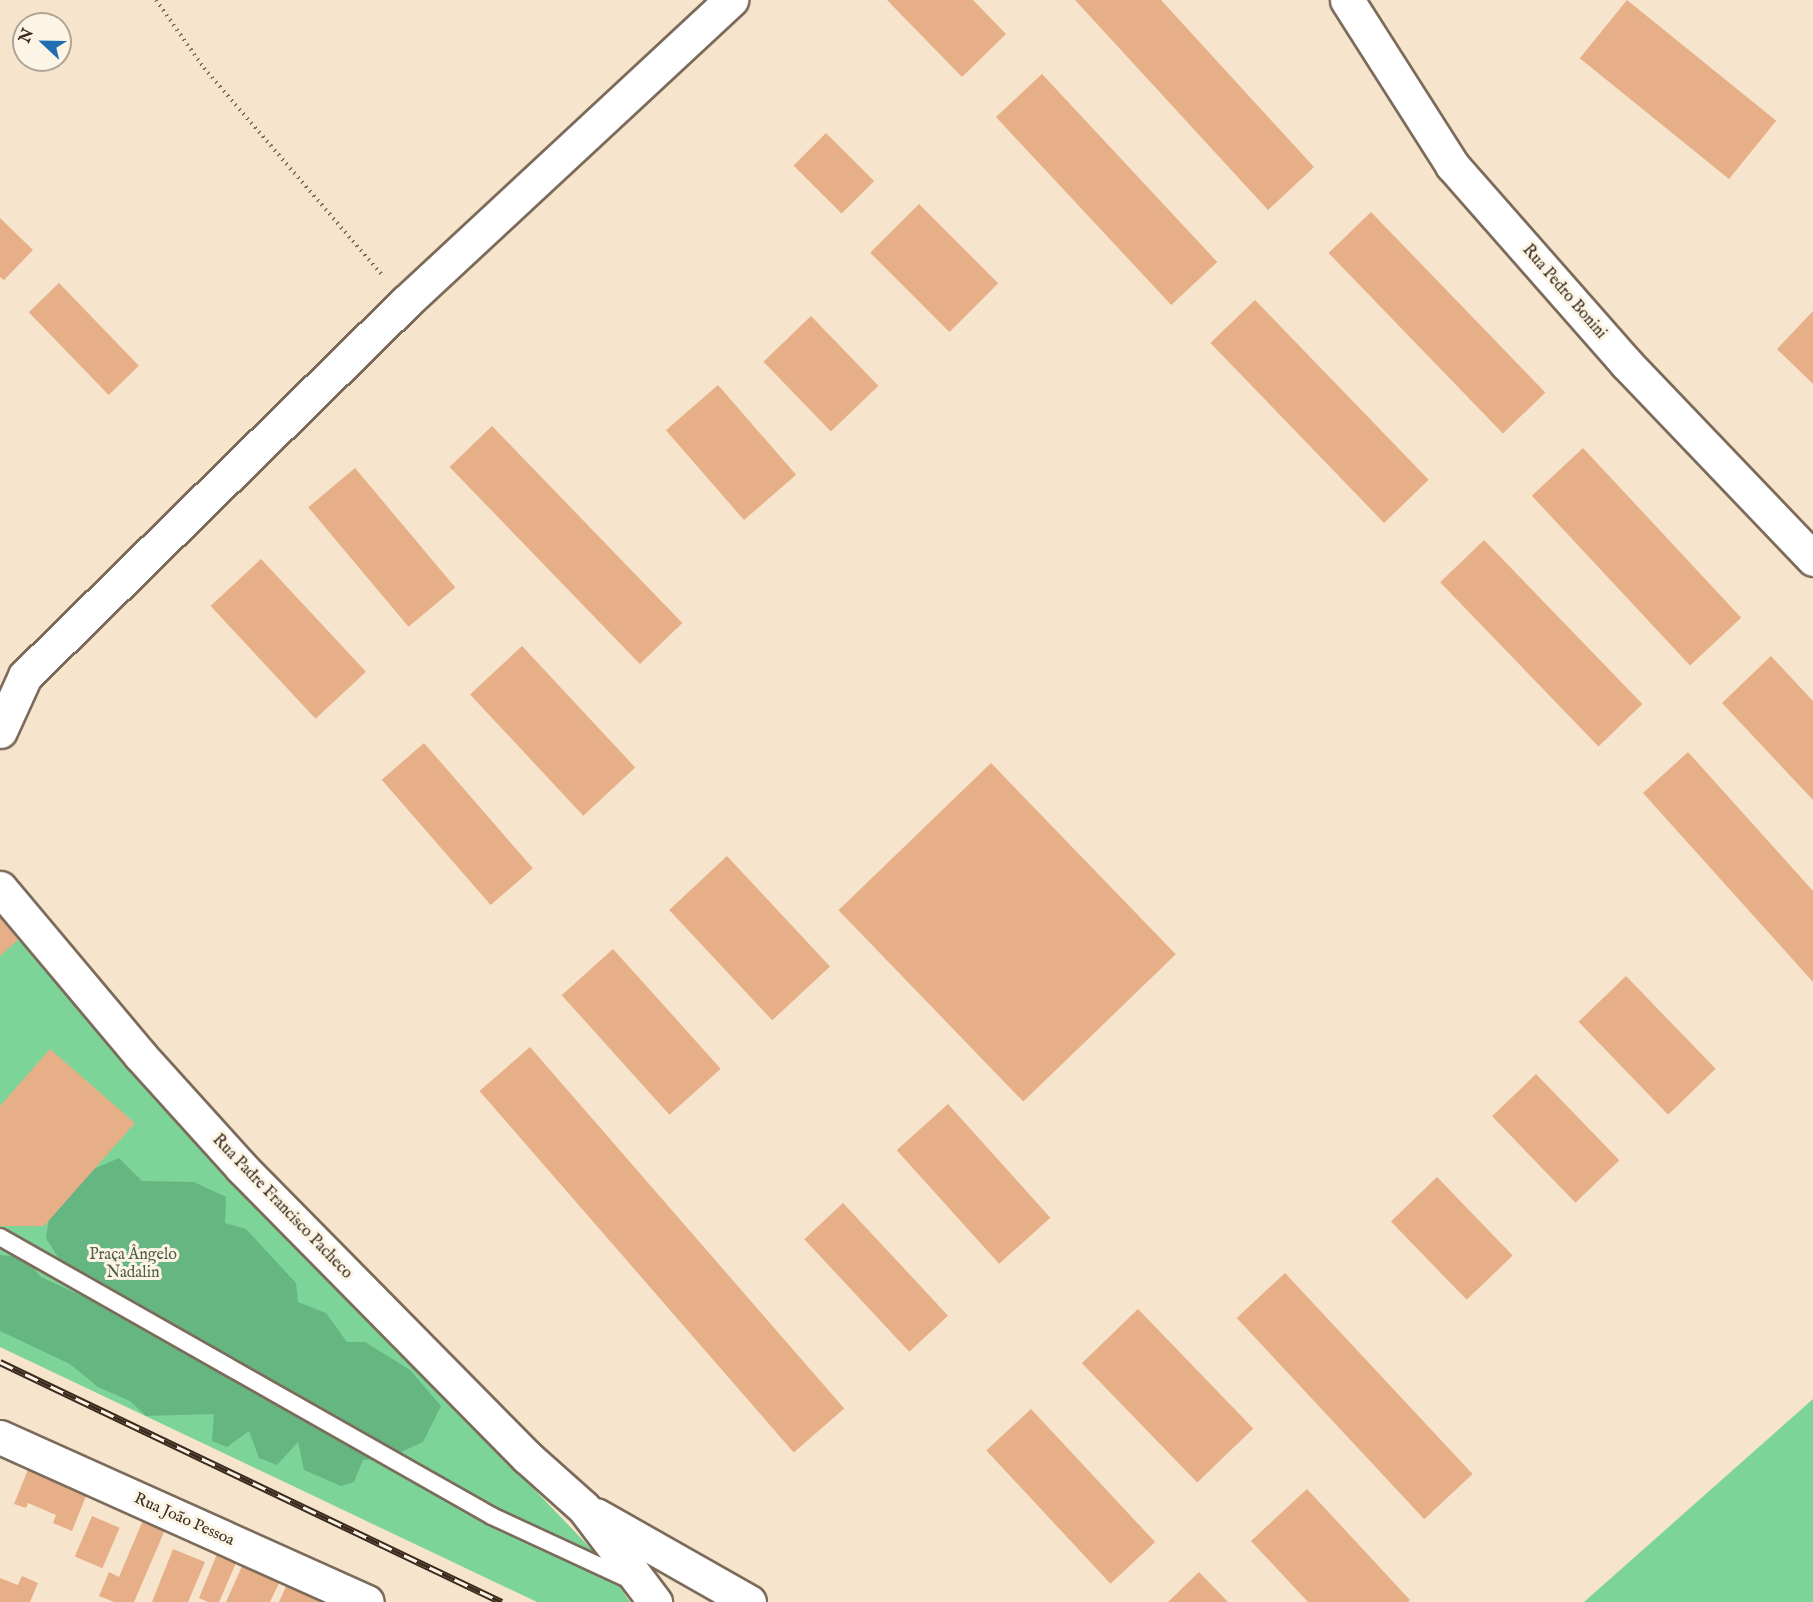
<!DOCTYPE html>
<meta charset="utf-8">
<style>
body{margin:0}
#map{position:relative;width:1813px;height:1602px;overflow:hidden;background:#f6e5cc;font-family:"IM FELL English",serif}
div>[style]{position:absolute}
.green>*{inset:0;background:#7cd499}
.forest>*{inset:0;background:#65b681}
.building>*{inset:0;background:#e6af87;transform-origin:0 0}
.path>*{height:4px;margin-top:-2px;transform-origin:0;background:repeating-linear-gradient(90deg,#7c6b5b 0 1.5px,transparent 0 6px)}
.roads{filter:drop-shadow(2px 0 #7c6b5b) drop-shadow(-2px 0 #7c6b5b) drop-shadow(0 2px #7c6b5b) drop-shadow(0 -2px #7c6b5b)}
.service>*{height:16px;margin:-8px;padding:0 8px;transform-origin:8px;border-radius:8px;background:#fff}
.minor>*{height:33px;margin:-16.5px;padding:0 16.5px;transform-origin:16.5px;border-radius:16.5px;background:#fff}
.tertiary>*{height:33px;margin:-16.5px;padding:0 16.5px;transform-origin:16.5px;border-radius:16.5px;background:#fff}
.secondary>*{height:33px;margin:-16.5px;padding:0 16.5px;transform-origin:16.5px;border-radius:16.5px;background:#fff}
.rail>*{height:7px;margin-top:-3.5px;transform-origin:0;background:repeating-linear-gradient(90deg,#fcf5e5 0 14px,#3b2a1e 0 28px);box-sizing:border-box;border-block:2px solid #3b2a1e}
span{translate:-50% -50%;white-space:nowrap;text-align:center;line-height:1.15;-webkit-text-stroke:6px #fcf5e5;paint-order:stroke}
.street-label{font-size:16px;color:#3b2a1e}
.park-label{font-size:16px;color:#4e5d43}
.north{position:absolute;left:12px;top:12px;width:60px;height:60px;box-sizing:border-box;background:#fcf5e5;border:2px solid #afa495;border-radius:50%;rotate:292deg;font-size:16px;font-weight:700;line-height:24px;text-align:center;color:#3b2a1e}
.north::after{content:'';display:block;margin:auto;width:21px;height:27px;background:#1f6fb2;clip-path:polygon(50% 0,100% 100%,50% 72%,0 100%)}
</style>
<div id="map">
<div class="green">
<i style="clip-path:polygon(0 902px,203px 1144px,600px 1558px,630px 1602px,537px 1602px,0 1347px)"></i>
<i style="clip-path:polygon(1813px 1399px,1813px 1602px,1584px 1602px)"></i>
</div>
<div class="forest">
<i style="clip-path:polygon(119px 1158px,142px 1181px,194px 1182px,226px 1197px,225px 1223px,246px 1229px,296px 1283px,298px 1302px,326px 1313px,347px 1342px,365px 1342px,410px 1370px,441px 1406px,423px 1442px,388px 1458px,363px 1460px,354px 1482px,341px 1486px,304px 1470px,298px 1442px,277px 1465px,259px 1458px,249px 1431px,227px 1447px,212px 1441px,214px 1414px,146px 1416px,130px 1401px,98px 1387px,70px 1364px,0 1331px,0 1255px,24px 1257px,41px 1277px,82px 1296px,46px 1238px,50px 1212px,73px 1178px)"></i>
</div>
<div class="building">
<i style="clip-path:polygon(887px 0,973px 0,1006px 34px,962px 77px)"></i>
<i style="clip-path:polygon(1075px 0,1161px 0,1314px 167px,1268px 210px)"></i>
<i style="left:1627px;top:0;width:192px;height:75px;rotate:39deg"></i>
<i style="left:1042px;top:74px;width:257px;height:63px;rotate:47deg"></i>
<i style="left:826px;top:133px;width:68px;height:46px;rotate:45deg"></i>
<i style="left:919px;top:204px;width:112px;height:69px;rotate:45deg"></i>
<i style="left:1371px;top:212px;width:251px;height:59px;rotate:46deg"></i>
<i style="clip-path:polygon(0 218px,33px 250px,4px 280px,0 277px)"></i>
<i style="left:59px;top:283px;width:115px;height:42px;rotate:46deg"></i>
<i style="left:1255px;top:300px;width:250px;height:62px;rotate:46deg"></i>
<i style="clip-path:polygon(1813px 311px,1813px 384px,1777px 349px)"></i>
<i style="left:811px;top:316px;width:97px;height:66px;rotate:46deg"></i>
<i style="left:718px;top:385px;width:119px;height:69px;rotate:49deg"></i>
<i style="left:492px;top:426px;width:274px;height:59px;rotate:46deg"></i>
<i style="left:1583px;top:448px;width:232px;height:70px;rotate:47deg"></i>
<i style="left:355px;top:468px;width:156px;height:61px;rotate:50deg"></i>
<i style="left:1484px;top:540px;width:228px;height:61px;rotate:46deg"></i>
<i style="left:261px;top:559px;width:154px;height:69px;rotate:47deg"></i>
<i style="left:522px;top:646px;width:166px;height:71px;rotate:47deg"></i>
<i style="clip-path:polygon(1771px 656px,1813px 701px,1813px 800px,1722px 703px)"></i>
<i style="left:424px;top:743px;width:166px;height:56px;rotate:49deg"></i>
<i style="clip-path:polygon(1688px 752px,1813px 891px,1813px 982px,1643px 793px)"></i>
<i style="left:991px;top:763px;width:266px;height:212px;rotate:46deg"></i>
<i style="left:727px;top:856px;width:151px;height:79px;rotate:47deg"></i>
<i style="clip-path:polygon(0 903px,26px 933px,0 956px)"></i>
<i style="left:613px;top:949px;width:161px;height:69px;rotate:48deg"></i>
<i style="left:1626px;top:976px;width:129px;height:66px;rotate:46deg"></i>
<i style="left:530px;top:1047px;width:479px;height:67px;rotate:49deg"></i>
<i style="clip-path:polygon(50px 1049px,135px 1123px,44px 1226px,0 1226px,0 1106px)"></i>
<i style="left:1536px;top:1074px;width:120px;height:61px;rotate:46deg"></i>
<i style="left:948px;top:1104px;width:153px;height:69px;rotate:48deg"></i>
<i style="left:1437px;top:1177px;width:109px;height:64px;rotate:46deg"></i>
<i style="left:843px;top:1203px;width:154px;height:53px;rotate:47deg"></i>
<i style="left:1285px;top:1273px;width:275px;height:66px;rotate:47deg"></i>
<i style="left:1138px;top:1309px;width:166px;height:78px;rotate:46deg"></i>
<i style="left:1031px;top:1409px;width:182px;height:61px;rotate:47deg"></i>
<i style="clip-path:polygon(29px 1467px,88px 1491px,72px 1531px,53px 1523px,56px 1515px,28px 1503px,26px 1508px,14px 1504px)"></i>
<i style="clip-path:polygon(1307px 1489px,1410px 1600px,1408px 1602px,1308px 1602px,1251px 1541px)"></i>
<i style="clip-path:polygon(146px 1513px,168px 1523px,134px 1602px,114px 1602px,99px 1596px,109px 1572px,119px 1577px)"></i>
<i style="left:92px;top:1516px;width:30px;height:44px;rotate:23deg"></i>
<i style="clip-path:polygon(173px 1549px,205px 1562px,188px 1602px,152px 1602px)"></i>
<i style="clip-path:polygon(217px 1554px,236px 1563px,219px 1602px,208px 1602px,199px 1598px)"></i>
<i style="clip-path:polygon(243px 1564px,280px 1581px,270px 1602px,226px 1602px)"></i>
<i style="clip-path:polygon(1199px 1572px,1228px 1602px,1168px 1602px)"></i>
<i style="clip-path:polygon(22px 1576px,38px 1583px,30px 1602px,0 1602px,0 1578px,18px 1585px)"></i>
<i style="clip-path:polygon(287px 1584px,329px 1602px,279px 1602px)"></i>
</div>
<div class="path">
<i style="left:156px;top:0;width:83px;rotate:54.8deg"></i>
<i style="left:204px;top:68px;width:276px;rotate:49.3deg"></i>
</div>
<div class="roads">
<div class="service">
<i style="left:0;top:1237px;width:566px;rotate:29.56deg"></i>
<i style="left:492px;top:1516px;width:152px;rotate:24.9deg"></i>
</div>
<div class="minor">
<i style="left:1347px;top:0;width:196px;rotate:57.5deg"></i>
<i style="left:1452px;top:165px;width:264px;rotate:48.7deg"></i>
<i style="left:1626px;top:363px;width:271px;rotate:46.3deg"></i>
<i style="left:0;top:731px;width:60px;rotate:-65.6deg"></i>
<i style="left:25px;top:676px;width:534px;rotate:-44.47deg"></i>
<i style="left:406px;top:302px;width:444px;rotate:-42.9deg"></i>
</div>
<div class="tertiary">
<i style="left:0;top:1437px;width:402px;rotate:24.2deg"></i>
</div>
<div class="secondary">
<i style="left:0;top:888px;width:218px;rotate:50deg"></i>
<i style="left:140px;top:1055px;width:152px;rotate:47.9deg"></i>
<i style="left:242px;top:1168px;width:406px;rotate:45.4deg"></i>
<i style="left:527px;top:1457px;width:76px;rotate:41.8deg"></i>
<i style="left:584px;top:1508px;width:118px;rotate:52.9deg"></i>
<i style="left:596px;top:1515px;width:176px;rotate:29.6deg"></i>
</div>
</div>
<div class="rail">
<i style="left:0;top:1362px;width:556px;rotate:25.55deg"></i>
</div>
<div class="street-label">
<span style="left:1564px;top:292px;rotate:49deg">Rua Pedro Bonini</span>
<span style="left:282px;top:1207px;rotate:46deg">Rua Padre Francisco Pacheco</span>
<span style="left:184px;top:1520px;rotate:24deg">Rua João Pessoa</span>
</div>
<div class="park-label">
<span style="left:133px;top:1264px">Praça Ângelo<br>Nadalin</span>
</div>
<div class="north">N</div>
</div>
